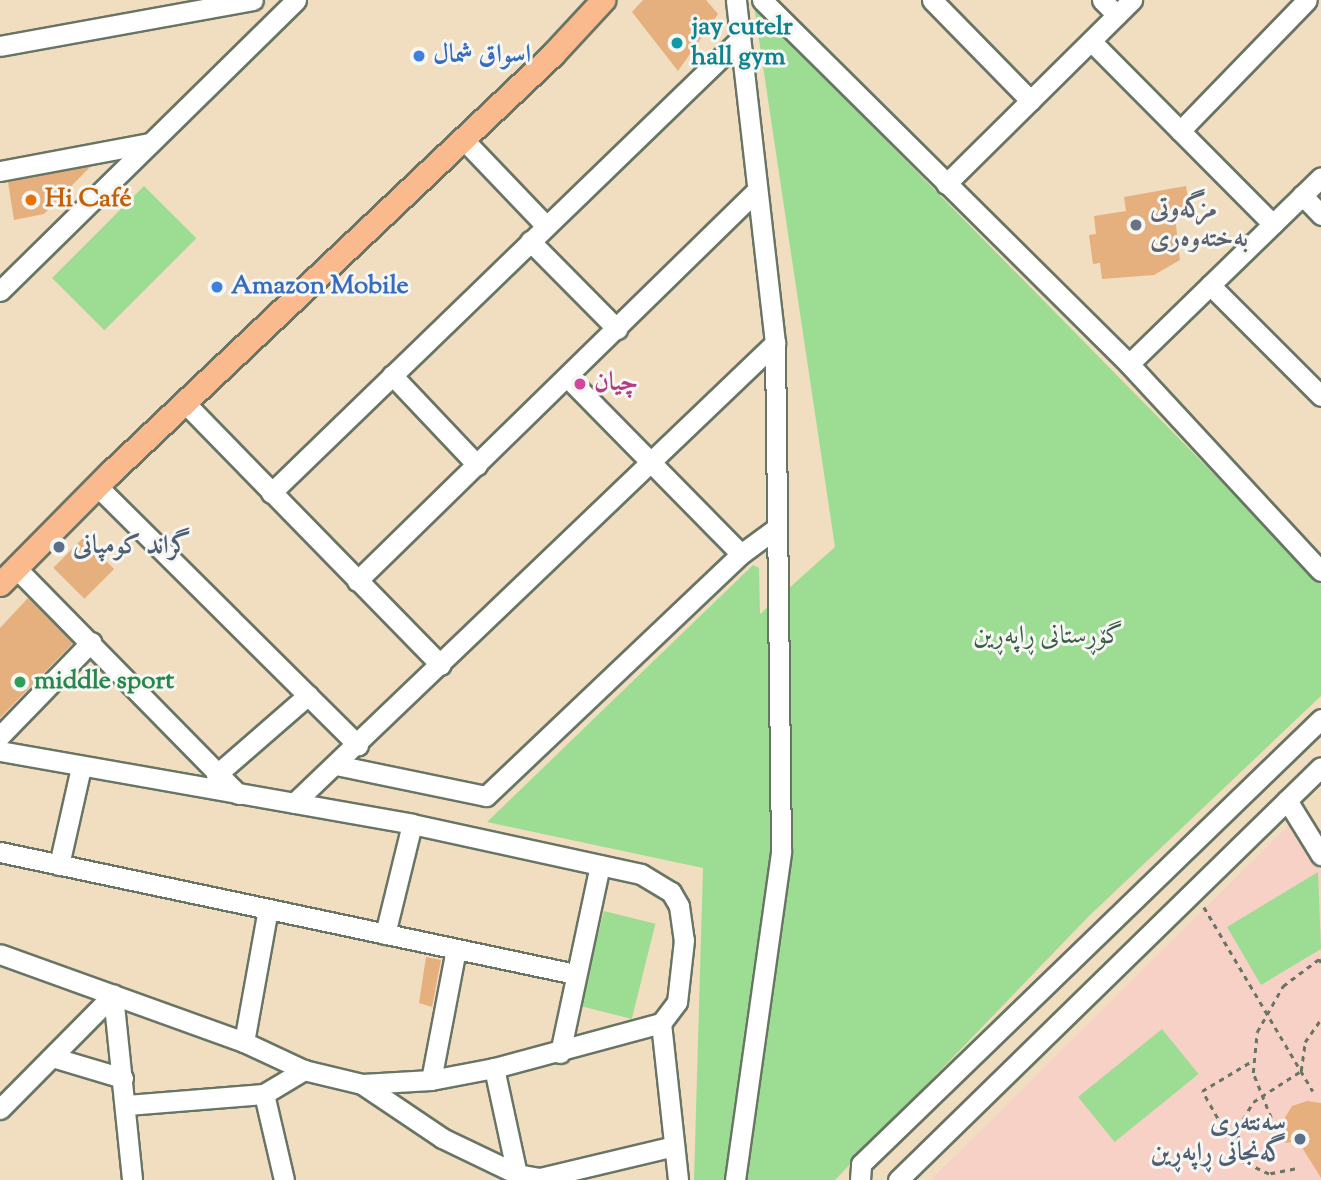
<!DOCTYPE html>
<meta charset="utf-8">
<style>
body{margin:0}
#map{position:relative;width:1321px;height:1180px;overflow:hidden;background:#f1ddbf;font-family:"Sorts Mill Goudy",Amiri,serif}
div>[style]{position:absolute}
.built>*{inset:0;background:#f7d1c6}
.green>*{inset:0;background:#9cdd93;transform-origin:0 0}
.building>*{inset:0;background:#e5b07d;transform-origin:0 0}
.path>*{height:2.5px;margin-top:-1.25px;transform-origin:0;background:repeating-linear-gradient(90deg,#687565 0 5px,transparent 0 10px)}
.roads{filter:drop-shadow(2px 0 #687565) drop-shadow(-2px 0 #687565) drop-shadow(0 2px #687565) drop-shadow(0 -2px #687565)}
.minor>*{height:19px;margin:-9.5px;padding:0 9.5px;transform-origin:9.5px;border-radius:9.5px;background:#fff}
.major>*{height:23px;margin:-11.5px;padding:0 11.5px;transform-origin:11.5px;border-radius:11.5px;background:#fbba8d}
.dots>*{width:19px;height:19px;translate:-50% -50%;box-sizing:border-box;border:4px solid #f6f6f2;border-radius:50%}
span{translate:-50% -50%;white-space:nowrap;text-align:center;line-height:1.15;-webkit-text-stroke:6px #f6f6f2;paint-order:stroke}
.culture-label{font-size:26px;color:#0d838f;font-weight:700}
.left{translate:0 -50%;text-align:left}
.shop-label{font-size:26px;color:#366cbe;font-weight:700}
.food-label{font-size:26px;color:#c56008;font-weight:700}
.worship-label{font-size:26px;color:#5b616d;font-weight:700}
.hotel-label{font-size:26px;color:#b23c85;font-weight:700}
.service-label{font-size:26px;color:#4e5e75;font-weight:700}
.right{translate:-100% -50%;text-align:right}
.park-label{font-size:26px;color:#385d47}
.leisure-label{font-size:26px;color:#27864d;font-weight:700}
</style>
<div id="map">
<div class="built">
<i style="clip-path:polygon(1291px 823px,1321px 871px,1321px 1180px,931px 1180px)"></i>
</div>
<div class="green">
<i style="clip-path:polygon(754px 6px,1321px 583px,1321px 696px,1088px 917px,835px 1180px,694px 1180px,703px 868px,487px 822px,753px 565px,759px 568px,760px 614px,835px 547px)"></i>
<i style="left:144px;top:186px;width:74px;height:130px;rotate:45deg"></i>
<i style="clip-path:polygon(1318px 872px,1321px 949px,1261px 985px,1227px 927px)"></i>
<i style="left:604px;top:911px;width:53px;height:98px;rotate:14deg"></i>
<i style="left:1162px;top:1029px;width:58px;height:108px;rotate:51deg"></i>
</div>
<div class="building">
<i style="clip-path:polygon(643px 0,706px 0,718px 14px,678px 71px,632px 12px)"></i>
<i style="clip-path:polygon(91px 166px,44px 214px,14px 220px,8px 182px)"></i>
<i style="clip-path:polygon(1186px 186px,1189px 206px,1174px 208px,1180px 260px,1154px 275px,1102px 279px,1100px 263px,1093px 264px,1089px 235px,1096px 234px,1094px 216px,1126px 211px,1124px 197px)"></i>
<i style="left:83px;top:538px;width:44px;height:42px;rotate:45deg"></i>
<i style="clip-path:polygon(28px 598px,73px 643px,0 718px,0 628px)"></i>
<i style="clip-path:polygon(426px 957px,441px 960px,432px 1007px,419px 1003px)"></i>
<i style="clip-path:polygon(1307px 1101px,1321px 1103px,1321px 1178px,1298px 1141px,1286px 1143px,1275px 1134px,1292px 1106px)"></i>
</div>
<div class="path">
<i style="left:1204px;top:907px;width:214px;rotate:59.4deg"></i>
<i style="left:1271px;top:1118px;width:48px;rotate:-111.8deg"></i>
<i style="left:1253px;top:1073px;width:41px;rotate:-84.4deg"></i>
<i style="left:1257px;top:1032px;width:53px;rotate:-60.5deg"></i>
<i style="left:1283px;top:986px;width:45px;rotate:-36.9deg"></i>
<i style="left:1319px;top:959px;width:4px;rotate:56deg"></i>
<i style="left:1237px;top:1153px;width:71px;rotate:-119.4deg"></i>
<i style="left:1202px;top:1091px;width:58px;rotate:-31deg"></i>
<i style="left:1295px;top:1169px;width:26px;rotate:169deg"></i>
<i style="left:1269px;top:1174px;width:26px;rotate:-155deg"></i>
<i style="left:1245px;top:1163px;width:14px;rotate:-120deg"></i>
<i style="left:1238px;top:1151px;width:23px;rotate:-90deg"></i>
<i style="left:1238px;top:1128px;width:30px;rotate:-60deg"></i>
<i style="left:1253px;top:1102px;width:57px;rotate:-32.9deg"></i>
<i style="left:1301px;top:1071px;width:29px;rotate:-82deg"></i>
<i style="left:1305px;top:1042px;width:28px;rotate:-55deg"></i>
</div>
<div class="roads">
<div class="minor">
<i style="left:762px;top:0;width:517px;rotate:44.76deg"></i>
<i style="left:1129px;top:364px;width:282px;rotate:47.2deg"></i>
<i style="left:932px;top:0;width:141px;rotate:45.6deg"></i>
<i style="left:1102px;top:0;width:21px;rotate:45deg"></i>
<i style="left:1091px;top:41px;width:258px;rotate:45.2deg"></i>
<i style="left:0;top:46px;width:257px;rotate:-10.3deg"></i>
<i style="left:1180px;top:131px;width:182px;rotate:-45.9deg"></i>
<i style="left:463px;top:139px;width:120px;rotate:46.3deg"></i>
<i style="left:0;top:171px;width:153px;rotate:-10.6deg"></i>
<i style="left:946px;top:184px;width:262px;rotate:-44.7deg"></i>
<i style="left:1302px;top:195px;width:28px;rotate:46deg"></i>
<i style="left:530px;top:241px;width:124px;rotate:45.3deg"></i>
<i style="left:1210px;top:285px;width:157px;rotate:45deg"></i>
<i style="left:0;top:291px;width:415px;rotate:-44.5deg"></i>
<i style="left:1129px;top:364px;width:268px;rotate:-44.2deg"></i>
<i style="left:392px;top:375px;width:124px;rotate:46.6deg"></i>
<i style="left:567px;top:377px;width:248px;rotate:45.5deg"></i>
<i style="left:185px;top:403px;width:366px;rotate:45.7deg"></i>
<i style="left:97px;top:486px;width:368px;rotate:44.8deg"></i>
<i style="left:271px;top:493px;width:650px;rotate:-44.06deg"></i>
<i style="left:16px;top:568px;width:317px;rotate:45.5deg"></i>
<i style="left:357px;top:581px;width:558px;rotate:-44.35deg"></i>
<i style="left:0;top:736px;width:131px;rotate:-45.9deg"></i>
<i style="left:0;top:751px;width:418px;rotate:10deg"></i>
<i style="left:412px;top:824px;width:234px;rotate:12.3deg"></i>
<i style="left:641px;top:874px;width:35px;rotate:31deg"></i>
<i style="left:671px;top:892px;width:16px;rotate:60deg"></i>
<i style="left:679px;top:906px;width:34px;rotate:82deg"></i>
<i style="left:684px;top:940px;width:62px;rotate:96.4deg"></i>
<i style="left:677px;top:1002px;width:26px;rotate:127deg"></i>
<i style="left:661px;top:1023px;width:173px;rotate:164.9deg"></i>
<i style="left:494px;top:1068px;width:64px;rotate:169.2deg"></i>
<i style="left:431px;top:1080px;width:69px;rotate:176.7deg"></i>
<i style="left:362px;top:1084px;width:60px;rotate:-166.4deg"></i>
<i style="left:304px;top:1070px;width:66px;rotate:-155deg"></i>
<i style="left:244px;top:1042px;width:259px;rotate:-160.2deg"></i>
<i style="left:336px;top:765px;width:153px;rotate:11.7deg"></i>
<i style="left:486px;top:796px;width:352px;rotate:-43.5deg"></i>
<i style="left:741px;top:554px;width:42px;rotate:-36.3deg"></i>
<i style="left:216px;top:775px;width:122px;rotate:-41deg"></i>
<i style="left:1287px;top:800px;width:65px;rotate:58.3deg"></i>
<i style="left:294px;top:803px;width:666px;rotate:-43.72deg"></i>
<i style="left:0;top:852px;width:588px;rotate:11.98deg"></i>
<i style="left:59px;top:865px;width:100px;rotate:-77.3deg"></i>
<i style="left:385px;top:934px;width:113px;rotate:-76.2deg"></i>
<i style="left:113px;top:995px;width:186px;rotate:84.1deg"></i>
<i style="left:661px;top:1023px;width:158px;rotate:83.8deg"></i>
<i style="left:244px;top:1042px;width:135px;rotate:-79.8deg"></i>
<i style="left:560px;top:1053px;width:192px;rotate:-78deg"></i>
<i style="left:52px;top:1057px;width:74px;rotate:16.5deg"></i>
<i style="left:494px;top:1068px;width:108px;rotate:77.8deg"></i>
<i style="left:431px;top:1080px;width:133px;rotate:-79.2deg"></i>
<i style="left:362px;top:1084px;width:97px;rotate:34deg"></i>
<i style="left:442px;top:1138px;width:83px;rotate:25.6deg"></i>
<i style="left:517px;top:1174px;width:23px;rotate:10deg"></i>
<i style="left:540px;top:1178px;width:138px;rotate:-13.4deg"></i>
<i style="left:264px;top:1094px;width:88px;rotate:76.9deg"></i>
<i style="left:127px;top:1105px;width:137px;rotate:-4.6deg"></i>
<i style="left:264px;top:1094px;width:47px;rotate:-31deg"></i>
<i style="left:0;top:1109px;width:161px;rotate:-45.3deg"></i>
<i style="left:735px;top:1180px;width:332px;rotate:-82deg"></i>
<i style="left:781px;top:851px;width:508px;rotate:-90.68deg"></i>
<i style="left:775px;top:343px;width:345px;rotate:-96.5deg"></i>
<i style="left:860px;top:1180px;width:16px;rotate:-86deg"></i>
<i style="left:861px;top:1164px;width:640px;rotate:-44.05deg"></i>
<i style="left:898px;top:1180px;width:591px;rotate:-44.31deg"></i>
</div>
<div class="major">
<i style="left:0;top:584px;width:158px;rotate:-45.3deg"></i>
<i style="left:111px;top:472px;width:608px;rotate:-43.4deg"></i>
<i style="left:553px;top:54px;width:74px;rotate:-47.2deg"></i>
</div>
</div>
<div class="dots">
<i style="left:677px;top:43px;background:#0f9aa8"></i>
<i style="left:419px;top:56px;background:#3f7fe0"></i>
<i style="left:31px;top:200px;background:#e8710a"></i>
<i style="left:1136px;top:225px;background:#6b7280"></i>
<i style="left:217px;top:287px;background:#3f7fe0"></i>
<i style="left:580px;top:384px;background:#d1479c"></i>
<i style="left:59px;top:547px;background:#5c6f8a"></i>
<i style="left:20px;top:682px;background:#2e9e5b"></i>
<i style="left:1300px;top:1139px;background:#5c6f8a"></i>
</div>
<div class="culture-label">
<span class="left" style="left:691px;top:43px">jay cutelr<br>hall gym</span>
</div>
<div class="shop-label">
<span class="left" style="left:433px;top:56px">اسواق شمال</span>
<span class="left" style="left:231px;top:287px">Amazon Mobile</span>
</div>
<div class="food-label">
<span class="left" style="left:45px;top:200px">Hi Café</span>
</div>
<div class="worship-label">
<span class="left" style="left:1150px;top:225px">مزگەوتی<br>بەختەوەری</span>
</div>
<div class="hotel-label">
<span class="left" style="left:594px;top:384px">چيان</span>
</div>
<div class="service-label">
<span class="left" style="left:73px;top:547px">گراند كومپانى</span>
<span class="right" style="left:1286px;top:1139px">سەنتەری<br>گەنجانی ڕاپەڕین</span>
</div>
<div class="park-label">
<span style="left:1048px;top:637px">گۆڕستانی ڕاپەڕین</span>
</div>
<div class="leisure-label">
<span class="left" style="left:34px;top:682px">middle sport</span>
</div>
</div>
